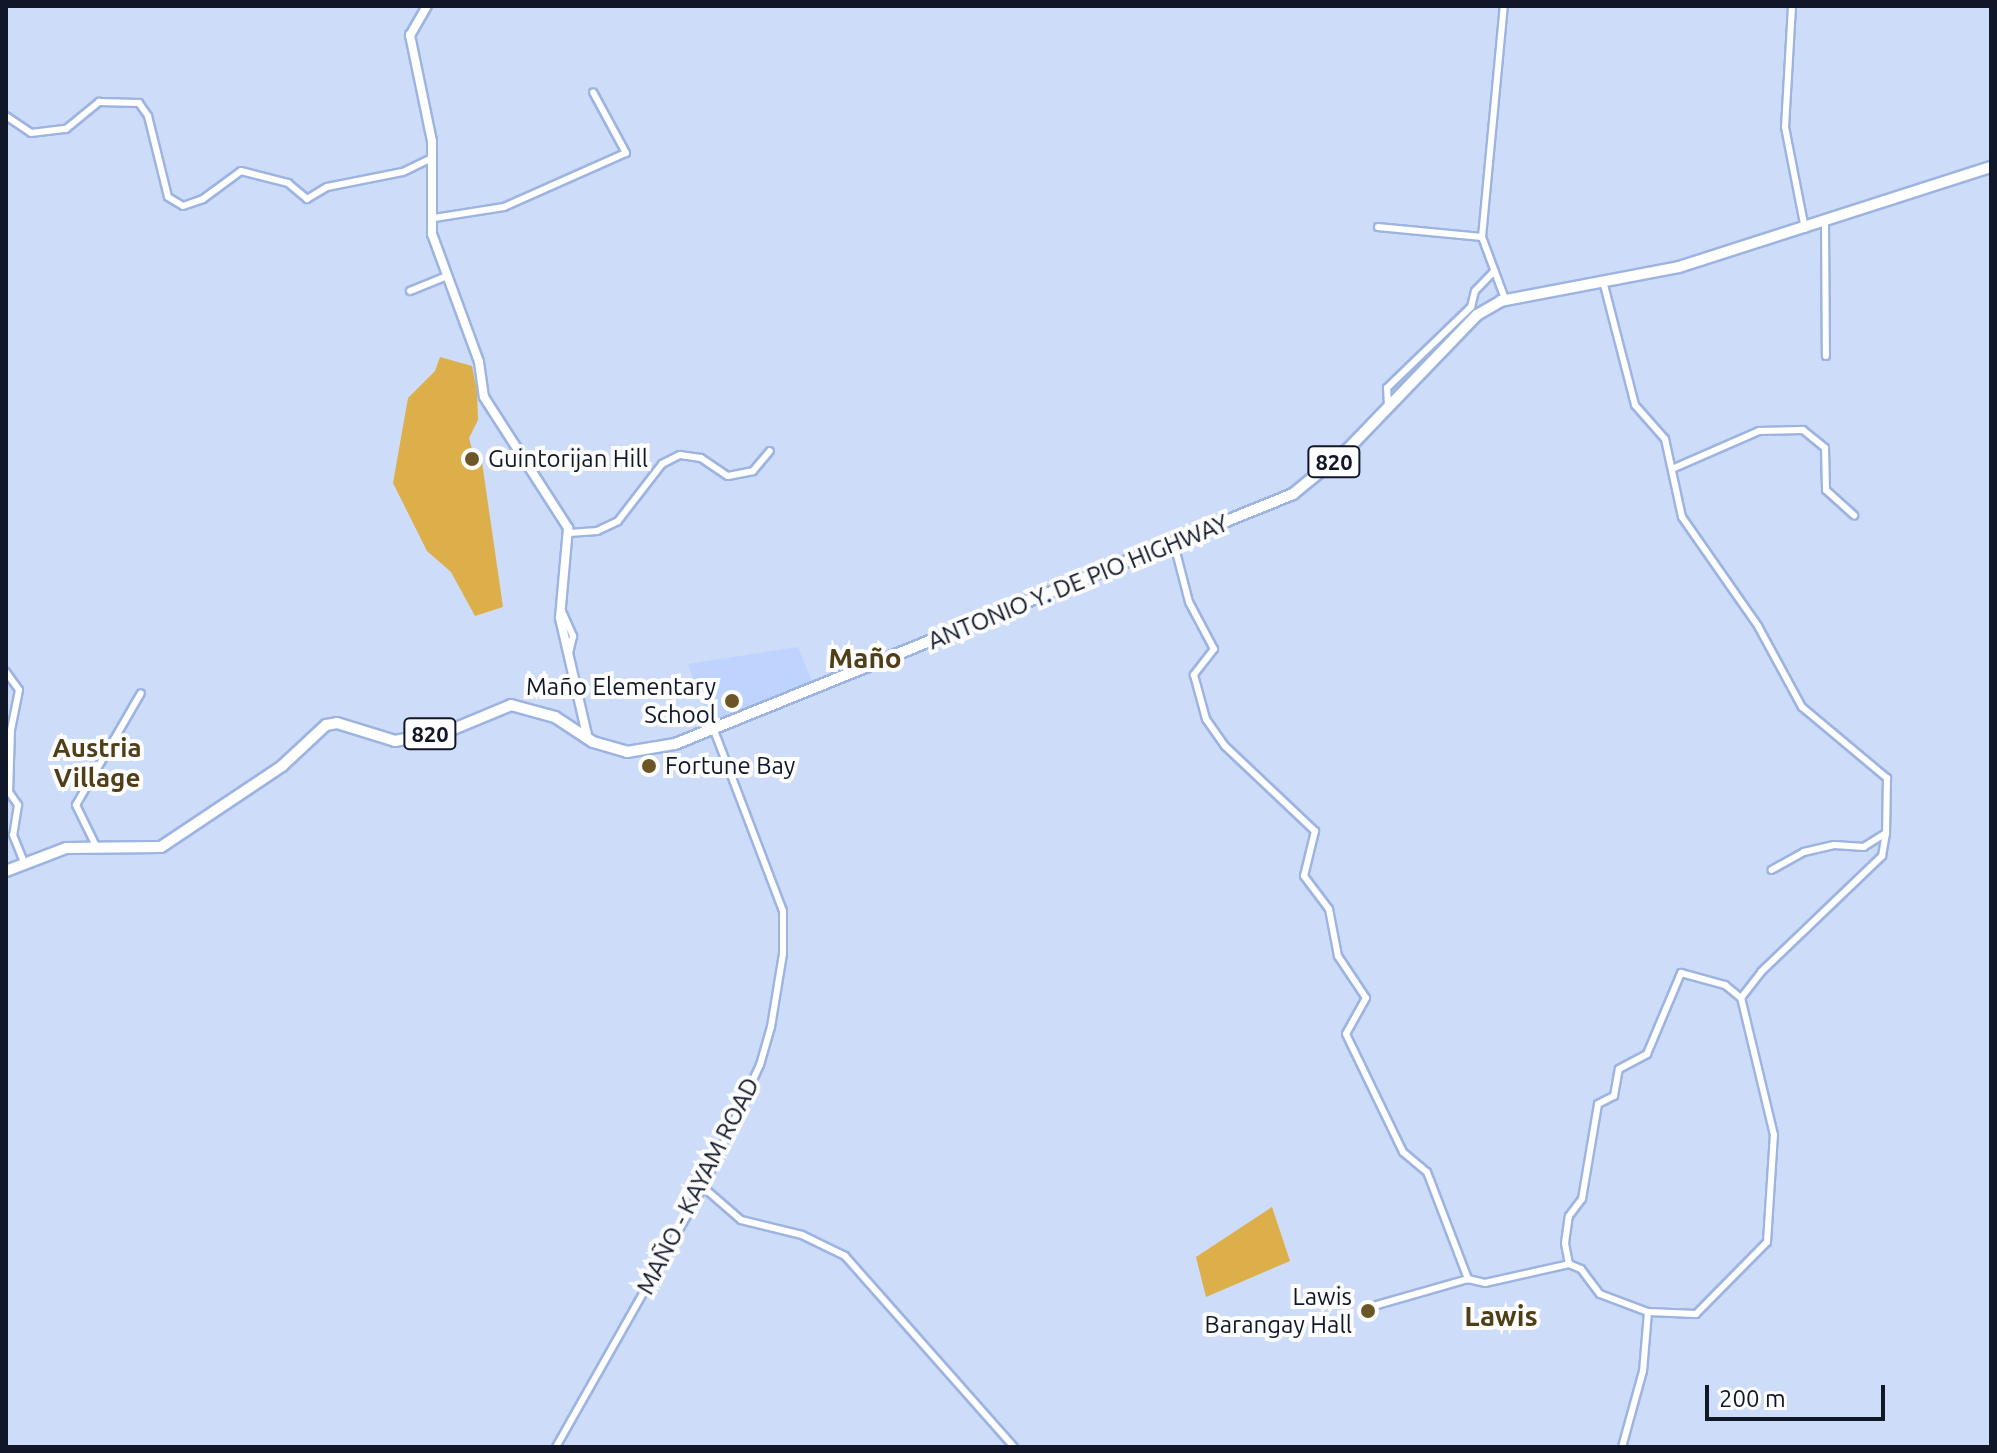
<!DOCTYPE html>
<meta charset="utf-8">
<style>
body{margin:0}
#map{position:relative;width:1997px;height:1453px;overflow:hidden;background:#cddcf9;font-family:Ubuntu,sans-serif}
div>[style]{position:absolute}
.built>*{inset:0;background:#bed4ff}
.green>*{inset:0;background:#ddaf4a}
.roads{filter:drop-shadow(2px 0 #9db4e1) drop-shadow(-2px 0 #9db4e1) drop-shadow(0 2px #9db4e1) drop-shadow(0 -2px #9db4e1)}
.minor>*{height:6px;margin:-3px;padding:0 3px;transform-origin:3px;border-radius:3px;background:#fff}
.tertiary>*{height:8px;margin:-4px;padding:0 4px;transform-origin:4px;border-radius:4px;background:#fff}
.trunk>*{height:10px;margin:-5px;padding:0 5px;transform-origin:5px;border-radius:5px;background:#fff}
.dots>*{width:22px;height:22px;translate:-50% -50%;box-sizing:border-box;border:4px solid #fdfdfd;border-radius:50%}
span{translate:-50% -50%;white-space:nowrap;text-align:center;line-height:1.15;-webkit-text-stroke:8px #fdfdfd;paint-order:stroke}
.shield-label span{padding:2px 6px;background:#fdfdfd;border:2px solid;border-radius:6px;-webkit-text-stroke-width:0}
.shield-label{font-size:22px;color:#0f1728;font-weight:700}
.poi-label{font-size:24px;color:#0f1728}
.left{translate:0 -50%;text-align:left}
.right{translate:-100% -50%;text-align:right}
.street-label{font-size:24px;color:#0f1728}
.neighbourhood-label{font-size:26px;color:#503e17;font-weight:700}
.quarter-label{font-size:28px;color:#503e17;font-weight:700}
.frame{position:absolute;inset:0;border:8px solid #0f1728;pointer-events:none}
.scale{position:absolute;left:1705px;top:1385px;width:180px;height:36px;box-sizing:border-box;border:4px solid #0f1728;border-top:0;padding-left:10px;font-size:24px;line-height:28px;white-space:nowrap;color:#0f1728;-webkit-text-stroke:6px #fdfdfd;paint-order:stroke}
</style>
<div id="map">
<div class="built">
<i style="clip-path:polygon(798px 647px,812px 681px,710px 722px,688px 664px)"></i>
</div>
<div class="green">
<i style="clip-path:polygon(440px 357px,472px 366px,477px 391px,478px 420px,469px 438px,473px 453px,482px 462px,503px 607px,475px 616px,451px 572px,427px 551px,393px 483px,408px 398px,435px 371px)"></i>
<i style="clip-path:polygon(1272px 1207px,1290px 1261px,1206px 1297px,1196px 1257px)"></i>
</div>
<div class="roads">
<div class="minor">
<i style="left:1792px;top:6px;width:121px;rotate:93.3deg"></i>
<i style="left:1785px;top:127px;width:104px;rotate:78.9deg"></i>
<i style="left:6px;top:116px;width:30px;rotate:34deg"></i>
<i style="left:31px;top:133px;width:35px;rotate:-7deg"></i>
<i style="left:66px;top:129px;width:43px;rotate:-39.3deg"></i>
<i style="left:99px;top:102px;width:40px;rotate:1.4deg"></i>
<i style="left:139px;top:103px;width:16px;rotate:55deg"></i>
<i style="left:148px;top:116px;width:83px;rotate:76.1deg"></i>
<i style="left:168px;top:197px;width:17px;rotate:31deg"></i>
<i style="left:183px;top:206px;width:21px;rotate:-19deg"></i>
<i style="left:203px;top:199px;width:47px;rotate:-36.4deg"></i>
<i style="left:241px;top:171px;width:49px;rotate:14.3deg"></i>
<i style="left:288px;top:183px;width:25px;rotate:40deg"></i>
<i style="left:307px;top:199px;width:23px;rotate:-31deg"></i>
<i style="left:327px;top:187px;width:77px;rotate:-11.2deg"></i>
<i style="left:403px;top:172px;width:30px;rotate:-26deg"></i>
<i style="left:434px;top:218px;width:71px;rotate:-8.9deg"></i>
<i style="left:504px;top:207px;width:133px;rotate:-23.9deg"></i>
<i style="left:626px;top:153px;width:69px;rotate:-118.4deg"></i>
<i style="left:1825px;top:224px;width:132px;rotate:89.6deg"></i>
<i style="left:1378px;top:227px;width:104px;rotate:5.5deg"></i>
<i style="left:1482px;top:237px;width:232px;rotate:-84.6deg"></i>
<i style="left:1482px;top:237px;width:66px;rotate:69.6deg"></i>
<i style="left:1603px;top:281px;width:128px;rotate:75.5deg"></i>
<i style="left:1635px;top:405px;width:45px;rotate:48.6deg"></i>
<i style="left:1665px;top:439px;width:80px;rotate:77.7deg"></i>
<i style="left:1682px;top:517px;width:133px;rotate:55.1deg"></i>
<i style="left:1758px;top:626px;width:92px;rotate:61.5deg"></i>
<i style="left:1802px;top:707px;width:111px;rotate:39.9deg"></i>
<i style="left:1887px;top:778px;width:55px;rotate:91deg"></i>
<i style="left:1886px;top:833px;width:26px;rotate:148deg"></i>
<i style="left:1864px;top:847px;width:30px;rotate:-176deg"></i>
<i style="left:1834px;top:845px;width:31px;rotate:167deg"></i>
<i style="left:1804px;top:852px;width:37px;rotate:151deg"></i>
<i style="left:410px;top:291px;width:40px;rotate:-22deg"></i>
<i style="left:1388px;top:406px;width:18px;rotate:-93deg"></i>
<i style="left:1387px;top:388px;width:117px;rotate:-44deg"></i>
<i style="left:1471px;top:307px;width:16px;rotate:-76deg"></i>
<i style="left:1475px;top:291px;width:28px;rotate:-46deg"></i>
<i style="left:1672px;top:469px;width:95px;rotate:-23.6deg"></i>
<i style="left:1759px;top:431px;width:44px;rotate:-1.3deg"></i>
<i style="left:1803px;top:430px;width:28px;rotate:39deg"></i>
<i style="left:1825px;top:448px;width:42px;rotate:88.6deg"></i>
<i style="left:1826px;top:490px;width:38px;rotate:42deg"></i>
<i style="left:569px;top:533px;width:28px;rotate:-4deg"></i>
<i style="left:597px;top:531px;width:23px;rotate:-25deg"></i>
<i style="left:618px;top:521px;width:72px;rotate:-52.3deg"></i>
<i style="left:662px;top:464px;width:20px;rotate:-27deg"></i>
<i style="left:680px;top:455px;width:21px;rotate:8deg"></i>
<i style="left:701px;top:458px;width:32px;rotate:34deg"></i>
<i style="left:728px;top:476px;width:25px;rotate:-11deg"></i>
<i style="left:753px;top:471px;width:26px;rotate:-50deg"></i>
<i style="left:1174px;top:544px;width:60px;rotate:75.5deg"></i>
<i style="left:1189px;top:602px;width:53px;rotate:62deg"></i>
<i style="left:1214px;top:649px;width:33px;rotate:128deg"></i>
<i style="left:1194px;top:675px;width:46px;rotate:74.7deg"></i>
<i style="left:1206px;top:719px;width:33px;rotate:55deg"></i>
<i style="left:1225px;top:746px;width:124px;rotate:43.4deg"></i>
<i style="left:1315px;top:831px;width:46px;rotate:103.7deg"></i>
<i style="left:1304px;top:876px;width:41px;rotate:52.9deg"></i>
<i style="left:1329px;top:909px;width:48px;rotate:79.2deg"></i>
<i style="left:1338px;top:956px;width:50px;rotate:56.3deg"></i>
<i style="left:1366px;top:998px;width:41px;rotate:119.1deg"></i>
<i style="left:1346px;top:1034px;width:131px;rotate:64.2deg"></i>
<i style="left:1403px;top:1152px;width:31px;rotate:40deg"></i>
<i style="left:1427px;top:1172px;width:115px;rotate:69deg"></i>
<i style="left:1468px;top:1279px;width:17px;rotate:13deg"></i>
<i style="left:1485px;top:1283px;width:86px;rotate:-12.7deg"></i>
<i style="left:1569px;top:1264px;width:13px;rotate:23deg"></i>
<i style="left:1581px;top:1269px;width:31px;rotate:53deg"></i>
<i style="left:1600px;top:1294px;width:51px;rotate:20.6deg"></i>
<i style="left:1648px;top:1312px;width:59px;rotate:94.8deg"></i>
<i style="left:1643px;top:1371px;width:79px;rotate:105.4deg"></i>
<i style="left:561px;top:609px;width:30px;rotate:66deg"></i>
<i style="left:573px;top:636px;width:18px;rotate:103deg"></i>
<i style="left:6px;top:672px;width:22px;rotate:54deg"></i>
<i style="left:19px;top:690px;width:41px;rotate:101.3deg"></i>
<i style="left:11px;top:730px;width:62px;rotate:91.8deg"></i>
<i style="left:9px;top:792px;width:16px;rotate:55deg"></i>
<i style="left:18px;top:805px;width:30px;rotate:99deg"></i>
<i style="left:13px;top:835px;width:29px;rotate:68deg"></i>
<i style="left:97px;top:848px;width:48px;rotate:-116deg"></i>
<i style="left:76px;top:805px;width:129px;rotate:-59.9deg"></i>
<i style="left:703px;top:1187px;width:50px;rotate:41deg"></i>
<i style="left:741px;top:1220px;width:63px;rotate:13.8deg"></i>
<i style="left:802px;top:1235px;width:48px;rotate:26deg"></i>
<i style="left:845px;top:1256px;width:255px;rotate:48.5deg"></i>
<i style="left:1569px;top:1264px;width:21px;rotate:-101deg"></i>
<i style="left:1565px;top:1243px;width:27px;rotate:-82deg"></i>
<i style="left:1569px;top:1216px;width:21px;rotate:-53deg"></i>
<i style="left:1582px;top:1199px;width:96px;rotate:-80.4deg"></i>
<i style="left:1598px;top:1104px;width:18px;rotate:-27deg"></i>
<i style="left:1614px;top:1096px;width:27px;rotate:-80deg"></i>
<i style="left:1619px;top:1069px;width:32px;rotate:-28deg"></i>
<i style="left:1647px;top:1054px;width:88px;rotate:-67.2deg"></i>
<i style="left:1681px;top:973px;width:46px;rotate:15.3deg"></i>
<i style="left:1725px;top:985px;width:21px;rotate:39deg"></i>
<i style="left:1377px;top:1305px;width:95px;rotate:-15.9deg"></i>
<i style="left:1648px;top:1312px;width:48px;rotate:2.4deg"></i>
<i style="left:1696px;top:1314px;width:101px;rotate:-45.4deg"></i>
<i style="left:1767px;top:1242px;width:107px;rotate:-86.3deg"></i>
<i style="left:1774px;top:1135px;width:141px;rotate:-103.5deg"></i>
<i style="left:1741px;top:998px;width:33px;rotate:-52deg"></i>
<i style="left:1761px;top:972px;width:168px;rotate:-43.8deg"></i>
<i style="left:1882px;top:856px;width:23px;rotate:-80deg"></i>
<i style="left:556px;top:1447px;width:299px;rotate:-60.5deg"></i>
<i style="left:703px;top:1187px;width:135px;rotate:-65deg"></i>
<i style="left:760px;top:1065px;width:40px;rotate:-74deg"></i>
<i style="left:771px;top:1027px;width:74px;rotate:-80.7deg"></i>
<i style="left:783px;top:954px;width:43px;rotate:-90deg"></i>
<i style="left:783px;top:911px;width:196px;rotate:-110.9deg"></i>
</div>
<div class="tertiary">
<i style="left:427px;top:6px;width:34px;rotate:120deg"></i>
<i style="left:410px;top:35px;width:108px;rotate:78.3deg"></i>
<i style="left:432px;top:141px;width:93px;rotate:90deg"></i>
<i style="left:432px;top:234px;width:136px;rotate:69.8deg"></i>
<i style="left:479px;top:362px;width:35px;rotate:82deg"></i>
<i style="left:484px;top:397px;width:156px;rotate:57.3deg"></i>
<i style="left:568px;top:528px;width:90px;rotate:95.1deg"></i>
<i style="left:560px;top:618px;width:124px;rotate:77deg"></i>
</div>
<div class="trunk">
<i style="left:6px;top:871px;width:64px;rotate:-21deg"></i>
<i style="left:66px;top:848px;width:95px;rotate:-0.6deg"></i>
<i style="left:161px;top:847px;width:146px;rotate:-33.8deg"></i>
<i style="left:282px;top:766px;width:60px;rotate:-43deg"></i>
<i style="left:326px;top:725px;width:11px;rotate:-10deg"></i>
<i style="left:337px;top:723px;width:61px;rotate:17.2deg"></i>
<i style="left:395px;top:741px;width:57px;rotate:-11.1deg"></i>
<i style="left:451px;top:730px;width:65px;rotate:-22.6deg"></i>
<i style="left:511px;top:705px;width:46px;rotate:15.3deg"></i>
<i style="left:555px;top:717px;width:45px;rotate:33.3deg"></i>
<i style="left:593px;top:742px;width:35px;rotate:16deg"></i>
<i style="left:627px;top:752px;width:49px;rotate:-9.5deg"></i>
<i style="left:675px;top:744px;width:667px;rotate:-22.02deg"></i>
<i style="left:1293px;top:494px;width:71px;rotate:-39.3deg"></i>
<i style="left:1348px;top:449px;width:186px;rotate:-46.1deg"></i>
<i style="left:1477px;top:315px;width:28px;rotate:-30deg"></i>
<i style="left:1501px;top:301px;width:181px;rotate:-10.8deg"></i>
<i style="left:1679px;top:267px;width:328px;rotate:-17.8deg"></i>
</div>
</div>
<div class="dots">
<i style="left:472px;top:459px;background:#6d5626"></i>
<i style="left:732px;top:701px;background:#6d5626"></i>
<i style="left:649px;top:766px;background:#6d5626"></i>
<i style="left:1368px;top:1311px;background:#6d5626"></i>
</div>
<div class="shield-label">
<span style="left:1334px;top:462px">820</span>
<span style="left:430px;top:734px">820</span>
</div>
<div class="poi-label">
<span class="left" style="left:488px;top:459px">Guintorijan Hill</span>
<span class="right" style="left:716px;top:701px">Maño Elementary<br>School</span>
<span class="left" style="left:665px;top:766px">Fortune Bay</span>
<span class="right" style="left:1352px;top:1311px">Lawis<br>Barangay Hall</span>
</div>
<div class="street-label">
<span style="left:1078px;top:582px;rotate:-22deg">ANTONIO Y. DE PIO HIGHWAY</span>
<span style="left:698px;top:1186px;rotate:-63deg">MAÑO - KAYAM ROAD</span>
</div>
<div class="neighbourhood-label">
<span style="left:97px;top:763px">Austria<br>Village</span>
</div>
<div class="quarter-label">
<span style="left:865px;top:658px">Maño</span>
<span style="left:1501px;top:1316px">Lawis</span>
</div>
<div class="frame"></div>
<div class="scale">200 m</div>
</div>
